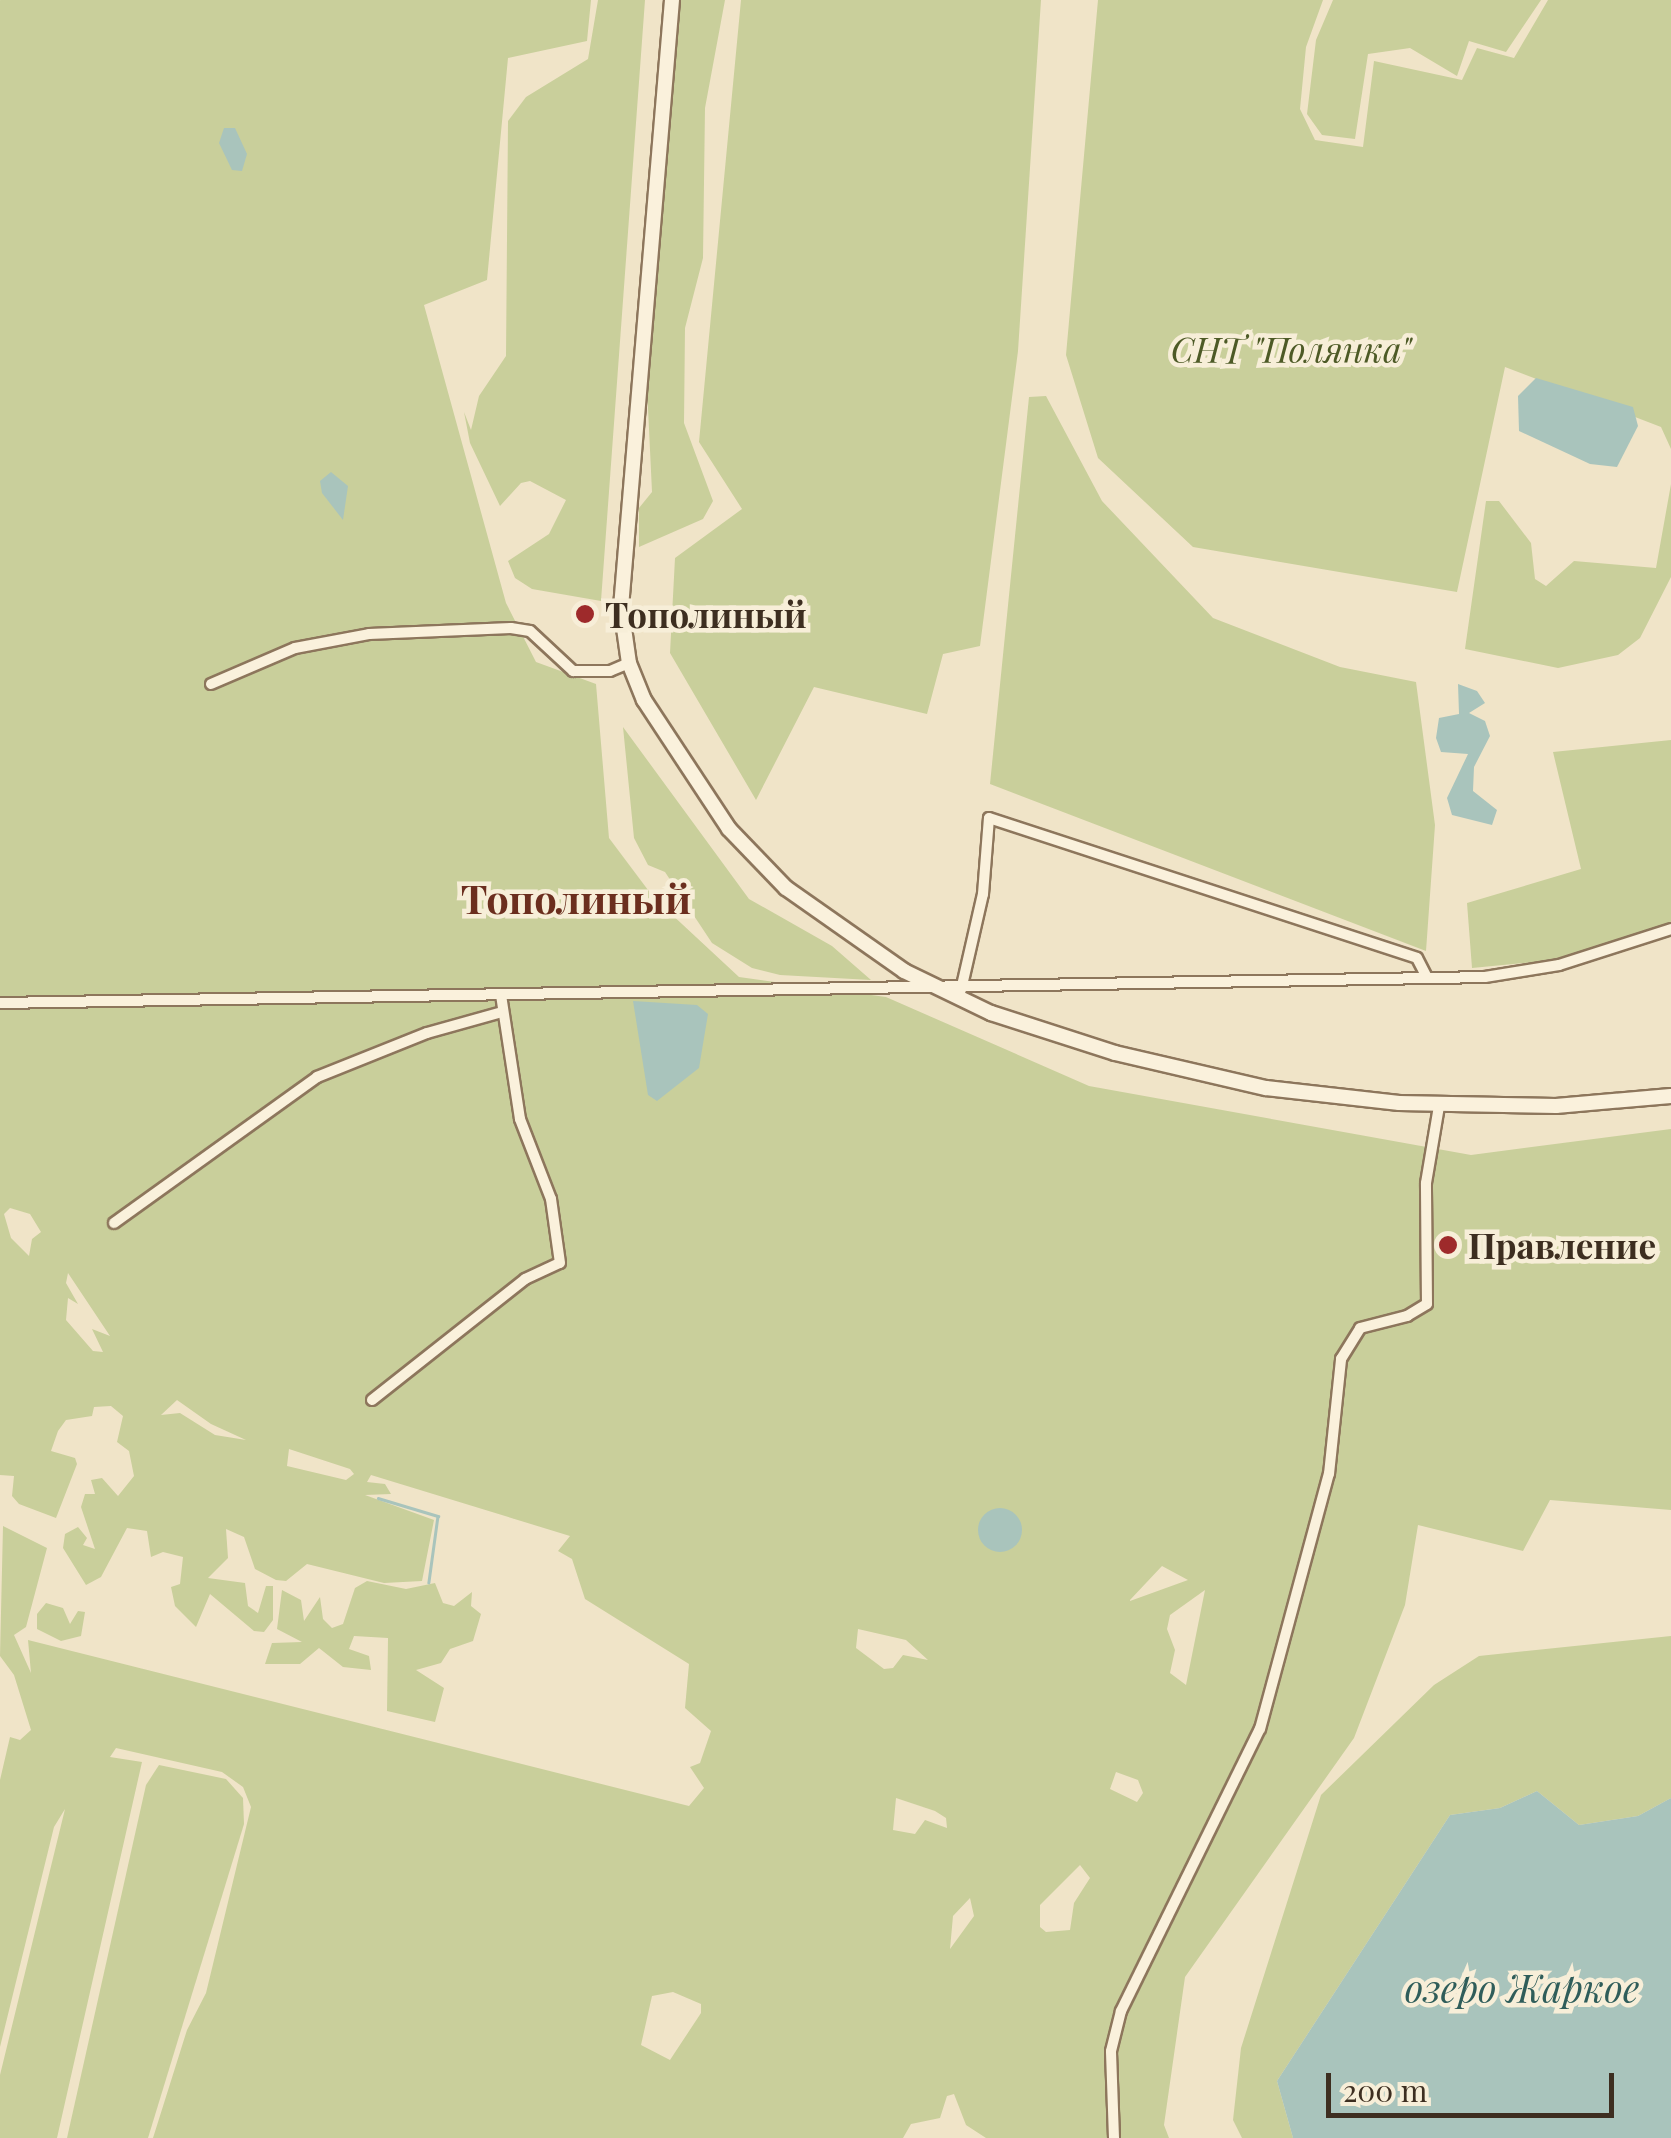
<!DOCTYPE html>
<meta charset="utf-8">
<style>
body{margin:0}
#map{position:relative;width:1671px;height:2138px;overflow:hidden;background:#f0e4c8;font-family:"Playfair Display",serif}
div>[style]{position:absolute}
.green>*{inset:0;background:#c9cf9b}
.water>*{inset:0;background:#a9c4bc}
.round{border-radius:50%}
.stream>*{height:2.5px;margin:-1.25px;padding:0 1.25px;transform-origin:1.25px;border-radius:1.25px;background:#a9c4bc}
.roads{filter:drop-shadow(2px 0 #8d765c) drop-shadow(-2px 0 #8d765c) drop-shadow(0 2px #8d765c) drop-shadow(0 -2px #8d765c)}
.street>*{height:10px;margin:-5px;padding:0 5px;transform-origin:5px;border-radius:5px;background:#faf1dc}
.secondary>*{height:14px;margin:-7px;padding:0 7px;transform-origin:7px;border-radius:7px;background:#faf1dc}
.dots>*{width:28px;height:28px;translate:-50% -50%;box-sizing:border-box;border:5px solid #f7eed8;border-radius:50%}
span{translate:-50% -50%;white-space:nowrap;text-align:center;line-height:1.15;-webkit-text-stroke:9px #f7eed8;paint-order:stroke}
.park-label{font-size:35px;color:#4d5a26;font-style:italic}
.poi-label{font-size:35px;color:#3d2e20;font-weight:700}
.left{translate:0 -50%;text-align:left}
.water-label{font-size:38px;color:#2f5d5a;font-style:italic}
.quarter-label{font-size:40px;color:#6b2e1e;font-weight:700}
.scale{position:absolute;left:1326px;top:2073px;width:288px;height:45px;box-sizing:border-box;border:5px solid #3d2e20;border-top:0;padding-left:12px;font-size:30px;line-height:35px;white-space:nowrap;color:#3d2e20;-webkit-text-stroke:8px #f7eed8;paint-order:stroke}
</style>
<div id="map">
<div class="green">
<i style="clip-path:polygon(evenodd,0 0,591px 0,587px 41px,508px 58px,487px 280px,424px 305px,506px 603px,536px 662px,596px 684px,609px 838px,654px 898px,739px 977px,886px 997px,1089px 1086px,1471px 1155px,1671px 1129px,1671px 1510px,1550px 1500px,1523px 1551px,1418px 1525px,1405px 1605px,1354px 1738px,1185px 1977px,1164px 2125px,1169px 2138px,986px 2138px,966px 2125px,954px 2094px,947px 2096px,940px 2118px,911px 2124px,903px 2138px,153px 2138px,187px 2030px,206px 1993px,251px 1807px,243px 1787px,222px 1772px,116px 1748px,110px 1757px,142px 1762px,57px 2138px,0 2138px,0 2075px,65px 1809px,54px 1827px,0 2047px,0 1780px,10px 1737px,20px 1740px,31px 1730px,14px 1675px,0 1656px,3px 1526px,47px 1548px,26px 1627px,14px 1635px,31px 1673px,28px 1640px,689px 1806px,704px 1788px,690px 1767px,700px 1763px,711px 1731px,685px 1708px,689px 1664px,585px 1599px,572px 1559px,558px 1551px,570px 1536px,371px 1475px,367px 1482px,385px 1484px,391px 1494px,365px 1495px,434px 1520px,422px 1581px,384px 1583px,307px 1564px,286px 1581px,276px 1580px,255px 1569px,244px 1537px,226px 1529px,228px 1558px,208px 1578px,245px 1583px,248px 1606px,258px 1613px,266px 1586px,273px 1586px,273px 1620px,264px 1632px,254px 1631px,210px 1594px,196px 1627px,175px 1606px,171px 1587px,180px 1584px,183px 1557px,163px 1552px,151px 1557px,147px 1531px,127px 1528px,101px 1577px,86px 1585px,63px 1548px,65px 1534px,78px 1527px,87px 1538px,83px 1545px,95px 1549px,81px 1507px,85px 1494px,95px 1494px,91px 1480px,102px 1478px,118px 1496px,134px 1476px,129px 1451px,117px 1442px,123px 1416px,111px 1406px,94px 1407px,92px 1416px,66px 1420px,58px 1431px,51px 1451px,75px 1458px,77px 1464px,56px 1518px,19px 1504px,12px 1496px,14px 1476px,0 1475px,0 0,10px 1208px,30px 1214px,41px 1232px,32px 1239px,29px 1256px,11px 1238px,4px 1214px,10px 1208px,0 0,68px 1273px,110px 1336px,92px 1329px,103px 1352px,93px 1351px,66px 1320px,68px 1298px,78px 1304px,66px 1283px,68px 1273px,0 0,177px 1400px,211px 1424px,246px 1440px,215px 1435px,180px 1413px,161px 1415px,177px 1400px,0 0,289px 1449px,350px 1469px,354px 1474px,346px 1480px,287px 1466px,289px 1449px,0 0,1162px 1566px,1188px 1580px,1130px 1601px,1130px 1600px,1162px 1566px,0 0,1205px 1590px,1186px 1685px,1170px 1673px,1175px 1650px,1167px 1629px,1170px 1615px,1205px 1590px,0 0,858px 1629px,906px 1640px,928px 1660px,903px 1655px,893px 1668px,884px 1669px,856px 1648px,858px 1629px,0 0,1116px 1772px,1138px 1780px,1143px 1793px,1137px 1802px,1110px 1789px,1116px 1772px,0 0,896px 1798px,935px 1811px,946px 1818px,947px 1828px,925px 1820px,915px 1834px,893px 1830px,896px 1798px,0 0,1080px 1865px,1090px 1878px,1074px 1903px,1070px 1930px,1046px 1932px,1040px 1927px,1040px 1905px,1080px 1865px,0 0,970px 1898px,974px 1916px,950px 1949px,953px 1916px,970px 1898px,0 0,673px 1992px,701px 2004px,701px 2013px,670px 2060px,641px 2045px,652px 1996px,673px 1992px)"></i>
<i style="clip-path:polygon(598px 0,645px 0,601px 601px,532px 589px,515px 578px,508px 561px,549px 534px,566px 500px,530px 481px,521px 483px,500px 506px,470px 443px,464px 412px,471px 430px,479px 396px,506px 356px,508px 121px,526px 97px,588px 59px)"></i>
<i style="clip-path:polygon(680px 0,725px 0,705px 108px,703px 258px,685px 328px,684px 423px,713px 501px,703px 519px,639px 547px,639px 508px,652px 492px,647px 387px)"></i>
<i style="clip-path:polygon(741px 0,1041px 0,1018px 351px,980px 646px,943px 654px,927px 714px,814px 687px,756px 800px,670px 653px,675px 558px,742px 509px,699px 442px)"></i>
<i style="clip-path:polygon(1098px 0,1323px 0,1306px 47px,1300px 109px,1315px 140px,1363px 147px,1374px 61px,1462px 80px,1477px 48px,1514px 58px,1548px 0,1671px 0,1671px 449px,1661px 427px,1505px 367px,1457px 592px,1193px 547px,1098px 458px,1066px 355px)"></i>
<i style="clip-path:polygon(1333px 0,1541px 0,1506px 52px,1469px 41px,1457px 76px,1410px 48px,1368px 54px,1355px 139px,1322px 135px,1307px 114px,1316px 40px)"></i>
<i style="clip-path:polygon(1046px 396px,1102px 501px,1213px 618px,1340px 667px,1416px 682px,1435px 825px,1426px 951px,990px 784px,1029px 397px)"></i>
<i style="clip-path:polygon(1671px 484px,1671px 577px,1640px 638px,1618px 655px,1558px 668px,1465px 649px,1486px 501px,1499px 501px,1531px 543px,1535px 579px,1546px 586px,1574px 561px,1656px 568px)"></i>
<i style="clip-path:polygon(623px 727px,749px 899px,832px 946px,871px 980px,780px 975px,752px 968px,712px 943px,665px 872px,648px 865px,634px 838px)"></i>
<i style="clip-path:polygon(1671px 740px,1671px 922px,1564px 959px,1472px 968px,1467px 903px,1581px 869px,1553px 752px)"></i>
<i style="clip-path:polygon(367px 1581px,406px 1589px,435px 1583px,443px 1603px,454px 1606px,472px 1592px,471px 1606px,481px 1614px,473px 1641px,450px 1649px,441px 1663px,416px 1670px,444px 1688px,435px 1722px,387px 1711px,388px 1638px,354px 1636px,349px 1649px,369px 1656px,371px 1670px,343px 1667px,319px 1648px,300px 1664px,265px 1664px,272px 1643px,302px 1642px,277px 1629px,282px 1590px,301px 1600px,304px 1621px,320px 1597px,323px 1619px,332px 1628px,343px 1624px,355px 1588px)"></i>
<i style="clip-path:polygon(46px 1603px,63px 1608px,70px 1624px,78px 1611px,85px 1612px,81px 1636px,61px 1641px,37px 1629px,37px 1614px)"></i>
<i style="clip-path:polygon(1671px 1636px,1671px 1798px,1638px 1816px,1579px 1825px,1537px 1791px,1500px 1808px,1450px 1815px,1277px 2081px,1293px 2138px,1242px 2138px,1233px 2120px,1241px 2048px,1321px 1795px,1434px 1685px,1479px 1656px)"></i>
<i style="clip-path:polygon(159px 1765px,226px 1779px,243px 1798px,244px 1824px,148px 2138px,67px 2138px,146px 1785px)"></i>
</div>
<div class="water">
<i style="clip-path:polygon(224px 128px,235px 128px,247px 154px,242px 171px,232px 170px,219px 143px)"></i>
<i style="clip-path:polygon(1536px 378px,1633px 407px,1638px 426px,1617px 467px,1590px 464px,1519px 431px,1518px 396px)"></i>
<i style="clip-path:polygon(331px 472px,348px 486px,343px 520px,322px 493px,320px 481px)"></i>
<i style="clip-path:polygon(1458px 684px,1477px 691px,1485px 703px,1469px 713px,1485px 721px,1490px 736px,1474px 767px,1473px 791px,1497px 810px,1492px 825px,1452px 815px,1447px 798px,1468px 754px,1441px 752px,1436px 738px,1439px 718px,1459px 714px)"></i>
<i style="clip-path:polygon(633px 1001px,697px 1005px,708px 1014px,699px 1068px,657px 1101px,648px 1095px)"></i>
<i class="round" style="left:978px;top:1508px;width:44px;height:44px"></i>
<i style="clip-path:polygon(1537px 1791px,1579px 1825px,1638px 1816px,1671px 1798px,1671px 2138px,1293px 2138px,1277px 2081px,1450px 1815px,1500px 1808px)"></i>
</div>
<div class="stream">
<i style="left:378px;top:1498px;width:63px;rotate:16.7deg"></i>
<i style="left:438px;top:1516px;width:67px;rotate:97.8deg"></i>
</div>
<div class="roads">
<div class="street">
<i style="left:211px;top:684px;width:91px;rotate:-23.2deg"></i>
<i style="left:295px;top:648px;width:75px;rotate:-10.7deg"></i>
<i style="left:369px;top:634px;width:142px;rotate:-2.4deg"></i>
<i style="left:511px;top:628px;width:19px;rotate:9deg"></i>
<i style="left:530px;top:631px;width:59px;rotate:42.9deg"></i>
<i style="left:573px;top:671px;width:37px"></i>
<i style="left:610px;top:671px;width:21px;rotate:-23deg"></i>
<i style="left:961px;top:990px;width:98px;rotate:-77.1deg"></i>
<i style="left:983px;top:894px;width:76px;rotate:-85.5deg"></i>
<i style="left:989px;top:818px;width:450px;rotate:18.1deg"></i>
<i style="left:1417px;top:958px;width:22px;rotate:63deg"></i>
<i style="left:0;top:1003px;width:1485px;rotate:-1deg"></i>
<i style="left:1485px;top:977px;width:75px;rotate:-9.2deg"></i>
<i style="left:1559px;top:965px;width:118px;rotate:-17.8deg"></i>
<i style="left:114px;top:1223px;width:250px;rotate:-35.7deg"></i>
<i style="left:317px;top:1077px;width:118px;rotate:-21.8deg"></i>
<i style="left:427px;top:1033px;width:78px;rotate:-15.6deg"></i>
<i style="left:372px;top:1400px;width:195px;rotate:-38.3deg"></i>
<i style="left:525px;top:1279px;width:38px;rotate:-25deg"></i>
<i style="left:560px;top:1263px;width:65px;rotate:-98deg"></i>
<i style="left:551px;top:1199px;width:86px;rotate:-111.2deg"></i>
<i style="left:520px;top:1119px;width:125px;rotate:-98.7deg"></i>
<i style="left:1114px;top:2138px;width:87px;rotate:-92deg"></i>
<i style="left:1111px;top:2051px;width:41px;rotate:-76deg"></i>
<i style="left:1121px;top:2011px;width:314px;rotate:-63.8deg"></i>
<i style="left:1260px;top:1729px;width:264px;rotate:-74.9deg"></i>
<i style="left:1329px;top:1474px;width:116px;rotate:-84deg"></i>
<i style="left:1341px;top:1359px;width:36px;rotate:-58deg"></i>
<i style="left:1360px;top:1328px;width:49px;rotate:-14.3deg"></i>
<i style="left:1407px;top:1316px;width:23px;rotate:-31deg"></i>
<i style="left:1427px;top:1304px;width:121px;rotate:-90.5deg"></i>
<i style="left:1426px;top:1183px;width:78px;rotate:-80.4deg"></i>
</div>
<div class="secondary">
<i style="left:672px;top:0;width:609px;rotate:94.8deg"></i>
<i style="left:621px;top:607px;width:57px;rotate:81.9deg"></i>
<i style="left:629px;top:663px;width:40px;rotate:68deg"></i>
<i style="left:644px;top:700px;width:154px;rotate:56.6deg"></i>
<i style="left:729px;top:829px;width:82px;rotate:46deg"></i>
<i style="left:786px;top:888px;width:144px;rotate:35.1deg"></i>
<i style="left:904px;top:971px;width:97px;rotate:25.8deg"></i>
<i style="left:991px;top:1013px;width:130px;rotate:17.9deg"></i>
<i style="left:1115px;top:1053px;width:155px;rotate:13.1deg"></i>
<i style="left:1266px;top:1088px;width:134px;rotate:6.4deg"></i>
<i style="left:1399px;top:1103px;width:157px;rotate:1.1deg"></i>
<i style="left:1556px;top:1106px;width:115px;rotate:-5deg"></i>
</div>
</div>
<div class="dots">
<i style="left:585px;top:614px;background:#9e2a2b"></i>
<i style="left:1448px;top:1245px;background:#9e2a2b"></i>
</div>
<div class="park-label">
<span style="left:1291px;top:349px">СНТ "Полянка"</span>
</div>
<div class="poi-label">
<span class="left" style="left:605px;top:614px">Тополиный</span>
<span class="left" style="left:1468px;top:1245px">Правление</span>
</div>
<div class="water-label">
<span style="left:1522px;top:1987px">озеро Жаркое</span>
</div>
<div class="quarter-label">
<span style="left:576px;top:898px">Тополиный</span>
</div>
<div class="scale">200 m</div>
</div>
